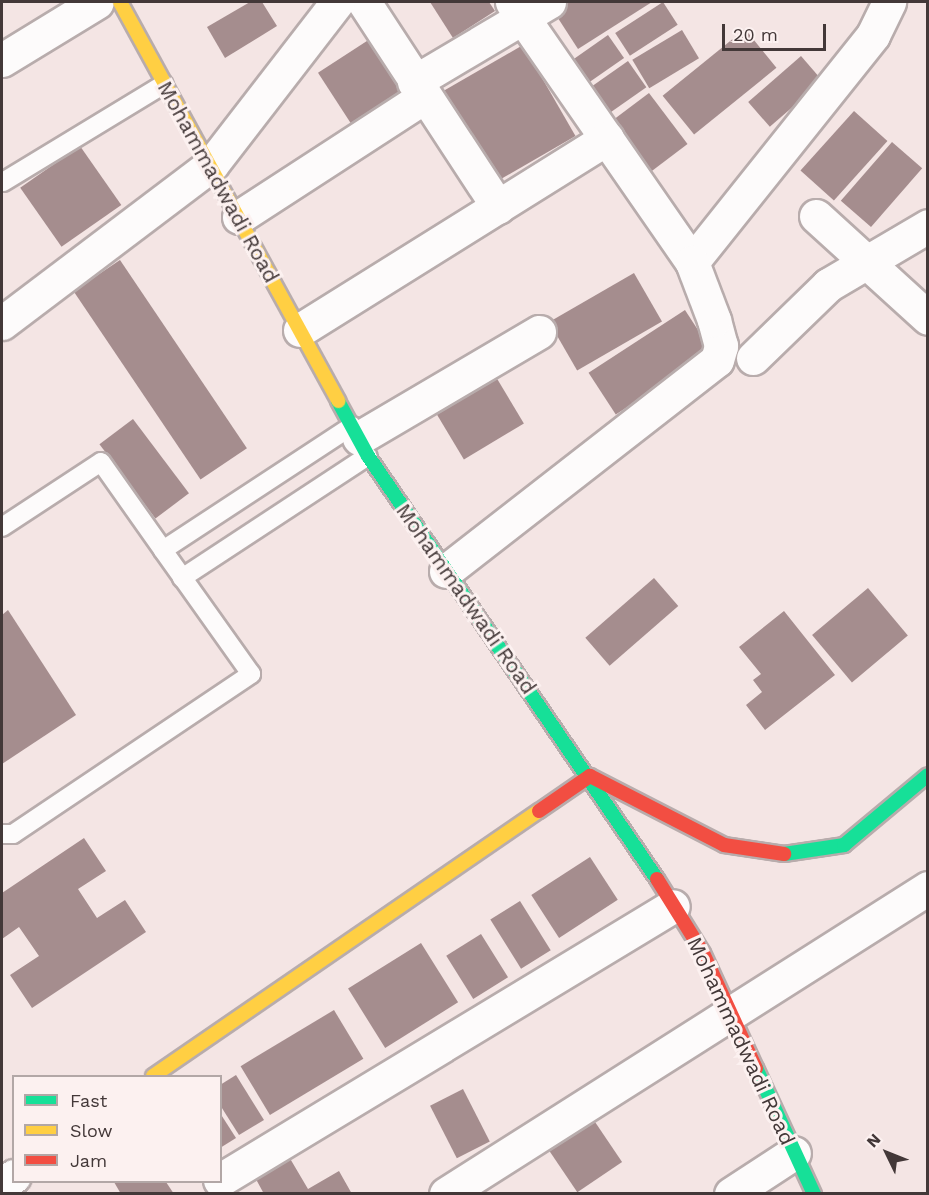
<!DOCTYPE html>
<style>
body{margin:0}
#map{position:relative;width:929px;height:1195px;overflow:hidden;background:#f4e5e4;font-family:"Work Sans",sans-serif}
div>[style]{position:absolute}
.building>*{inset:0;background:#a58d8e;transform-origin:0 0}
.roads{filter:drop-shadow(2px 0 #b8acac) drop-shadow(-2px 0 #b8acac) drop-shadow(0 2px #b8acac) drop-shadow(0 -2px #b8acac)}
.lane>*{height:18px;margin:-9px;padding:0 9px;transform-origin:9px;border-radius:9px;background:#fdfbfb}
.street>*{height:33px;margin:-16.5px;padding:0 16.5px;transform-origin:16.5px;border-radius:16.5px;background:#fdfbfb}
.fast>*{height:14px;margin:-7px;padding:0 7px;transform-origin:7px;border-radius:7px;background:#16e098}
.slow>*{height:14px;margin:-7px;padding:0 7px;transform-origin:7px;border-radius:7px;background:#ffcf43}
.jam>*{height:14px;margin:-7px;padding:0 7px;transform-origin:7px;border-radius:7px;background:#f24e42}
span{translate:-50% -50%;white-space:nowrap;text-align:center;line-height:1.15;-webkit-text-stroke:6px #fcf1f0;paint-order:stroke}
.street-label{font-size:21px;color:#433838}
.frame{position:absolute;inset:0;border:3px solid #433838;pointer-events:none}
.legend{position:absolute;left:12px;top:1075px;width:210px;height:108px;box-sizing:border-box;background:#fcf1f0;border:2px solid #b2a7a6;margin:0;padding:8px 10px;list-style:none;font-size:18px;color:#433838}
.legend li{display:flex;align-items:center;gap:12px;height:30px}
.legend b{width:30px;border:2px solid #b2a7a6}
.north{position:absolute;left:857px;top:1123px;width:60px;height:60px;-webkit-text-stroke:4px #fcf1f0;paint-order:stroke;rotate:313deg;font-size:16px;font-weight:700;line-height:24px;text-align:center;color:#433838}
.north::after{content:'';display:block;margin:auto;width:21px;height:27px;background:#433838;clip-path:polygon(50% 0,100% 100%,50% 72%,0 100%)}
.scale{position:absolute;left:722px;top:24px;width:104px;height:27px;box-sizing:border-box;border:3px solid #433838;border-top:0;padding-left:8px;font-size:18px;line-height:21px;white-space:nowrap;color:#433838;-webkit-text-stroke:4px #fcf1f0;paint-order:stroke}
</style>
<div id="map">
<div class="building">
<i style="clip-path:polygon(250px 2px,262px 2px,277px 26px,225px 58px,207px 27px)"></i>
<i style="clip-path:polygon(430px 2px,489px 2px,495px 11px,453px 38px)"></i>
<i style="clip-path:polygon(570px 2px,652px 2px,578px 49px,554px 12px)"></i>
<i style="left:663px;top:2px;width:27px;height:57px;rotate:57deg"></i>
<i style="left:745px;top:29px;width:50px;height:106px;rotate:51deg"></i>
<i style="left:682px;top:30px;width:33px;height:58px;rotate:59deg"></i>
<i style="left:608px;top:35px;width:28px;height:50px;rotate:55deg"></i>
<i style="left:370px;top:39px;width:62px;height:62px;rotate:57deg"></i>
<i style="left:523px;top:45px;width:105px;height:99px;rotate:60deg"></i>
<i style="left:801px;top:56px;width:33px;height:70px;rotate:49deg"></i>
<i style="left:628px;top:61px;width:32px;height:54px;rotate:55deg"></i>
<i style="left:649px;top:93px;width:64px;height:55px;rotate:53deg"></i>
<i style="left:854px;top:111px;width:45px;height:80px;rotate:42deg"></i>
<i style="left:892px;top:142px;width:40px;height:78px;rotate:41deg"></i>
<i style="left:80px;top:146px;width:72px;height:73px;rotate:55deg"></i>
<i style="left:120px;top:260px;width:227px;height:56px;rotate:56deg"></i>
<i style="left:634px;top:273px;width:56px;height:98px;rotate:60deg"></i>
<i style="left:685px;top:310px;width:50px;height:115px;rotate:57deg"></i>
<i style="left:493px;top:372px;width:60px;height:70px;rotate:59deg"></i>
<i style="left:133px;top:419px;width:93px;height:42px;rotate:53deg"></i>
<i style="left:654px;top:578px;width:37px;height:91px;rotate:49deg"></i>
<i style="left:868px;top:588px;width:62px;height:73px;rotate:50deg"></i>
<i style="clip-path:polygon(8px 610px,76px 715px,2px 764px,2px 615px)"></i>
<i style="clip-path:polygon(784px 611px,835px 675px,765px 730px,746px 705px,762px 692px,753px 680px,761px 674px,739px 647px)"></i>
<i style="clip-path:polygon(84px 838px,106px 871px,78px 889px,97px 918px,125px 900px,146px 932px,32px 1008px,10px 975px,39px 956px,19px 927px,2px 939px,2px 893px)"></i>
<i style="left:590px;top:857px;width:51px;height:70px;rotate:57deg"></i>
<i style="left:520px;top:901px;width:58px;height:35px;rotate:58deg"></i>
<i style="left:481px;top:934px;width:51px;height:41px;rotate:58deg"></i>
<i style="left:421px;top:943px;width:70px;height:86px;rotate:58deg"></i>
<i style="left:334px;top:1010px;width:57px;height:109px;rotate:59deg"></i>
<i style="clip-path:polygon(236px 1075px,264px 1120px,239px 1135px,220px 1105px,220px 1085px)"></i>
<i style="left:463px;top:1089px;width:59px;height:37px;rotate:63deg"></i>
<i style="clip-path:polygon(220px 1113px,236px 1138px,220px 1148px)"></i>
<i style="left:593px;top:1119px;width:52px;height:54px;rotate:56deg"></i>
<i style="clip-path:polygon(285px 1150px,308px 1189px,339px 1171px,352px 1194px,264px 1194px,251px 1170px)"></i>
<i style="clip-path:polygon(114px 1182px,166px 1182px,174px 1194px,121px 1194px)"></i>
</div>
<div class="roads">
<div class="lane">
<i style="left:3px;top:182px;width:188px;rotate:-31.3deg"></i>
<i style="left:2px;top:527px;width:118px;rotate:-33.3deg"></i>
<i style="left:101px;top:462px;width:108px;rotate:54.8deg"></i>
<i style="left:182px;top:578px;width:222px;rotate:-33.3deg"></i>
<i style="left:2px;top:834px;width:11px"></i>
<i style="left:13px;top:834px;width:287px;rotate:-33.9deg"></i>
<i style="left:251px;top:674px;width:152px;rotate:-125.4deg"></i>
<i style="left:163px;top:550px;width:226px;rotate:-33.3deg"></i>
</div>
<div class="street">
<i style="left:364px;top:2px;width:245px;rotate:56.8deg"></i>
<i style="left:512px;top:2px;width:316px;rotate:55.3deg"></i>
<i style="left:692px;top:262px;width:290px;rotate:-51.4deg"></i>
<i style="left:873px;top:35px;width:37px;rotate:-64deg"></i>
<i style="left:2px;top:60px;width:111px;rotate:-31.4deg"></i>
<i style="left:414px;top:82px;width:157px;rotate:-30.7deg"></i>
<i style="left:816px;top:216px;width:151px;rotate:42.3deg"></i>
<i style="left:239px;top:217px;width:221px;rotate:-33deg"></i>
<i style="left:2px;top:323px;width:263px;rotate:-37.1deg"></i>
<i style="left:212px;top:164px;width:205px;rotate:-52.3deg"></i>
<i style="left:300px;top:330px;width:362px;rotate:-32deg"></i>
<i style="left:753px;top:358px;width:105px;rotate:-44.2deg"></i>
<i style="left:828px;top:285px;width:116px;rotate:-30.5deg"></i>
<i style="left:359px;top:438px;width:209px;rotate:-30.5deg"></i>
<i style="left:446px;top:571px;width:343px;rotate:-37.9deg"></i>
<i style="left:717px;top:360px;width:15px;rotate:-74deg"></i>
<i style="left:721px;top:346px;width:27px;rotate:-105deg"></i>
<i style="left:714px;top:320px;width:62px;rotate:-110.8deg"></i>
<i style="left:220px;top:1180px;width:529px;rotate:-31.17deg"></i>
<i style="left:2px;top:1185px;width:15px;rotate:-37deg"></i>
<i style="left:446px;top:1194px;width:571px;rotate:-32.41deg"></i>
<i style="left:731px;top:1194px;width:75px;rotate:-33.1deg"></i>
</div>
<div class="fast">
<i style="left:338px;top:401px;width:63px;rotate:61.4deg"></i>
<i style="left:368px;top:456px;width:512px;rotate:55.66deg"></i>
<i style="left:784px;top:854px;width:61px;rotate:-8.5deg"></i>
<i style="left:844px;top:845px;width:109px;rotate:-39.8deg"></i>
<i style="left:756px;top:1068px;width:139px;rotate:65.3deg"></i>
</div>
<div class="slow">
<i style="left:120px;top:2px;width:455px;rotate:61.3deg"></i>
<i style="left:153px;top:1076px;width:468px;rotate:-34.5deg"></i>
</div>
<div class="jam">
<i style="left:539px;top:811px;width:62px;rotate:-34.5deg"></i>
<i style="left:590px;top:776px;width:151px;rotate:27.2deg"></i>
<i style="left:724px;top:845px;width:61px;rotate:8.5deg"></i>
<i style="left:657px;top:879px;width:87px;rotate:58.1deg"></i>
<i style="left:703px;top:953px;width:127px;rotate:65.3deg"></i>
</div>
</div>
<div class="street-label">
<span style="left:218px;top:182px;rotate:61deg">Mohammadwadi Road</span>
<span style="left:466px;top:599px;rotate:55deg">Mohammadwadi Road</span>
<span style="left:741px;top:1041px;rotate:65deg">Mohammadwadi Road</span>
</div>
<div class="frame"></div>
<ul class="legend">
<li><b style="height:8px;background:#16e098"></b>Fast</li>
<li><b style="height:8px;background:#ffcf43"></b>Slow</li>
<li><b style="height:8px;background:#f24e42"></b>Jam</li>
</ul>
<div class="north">N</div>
<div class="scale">20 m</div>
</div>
